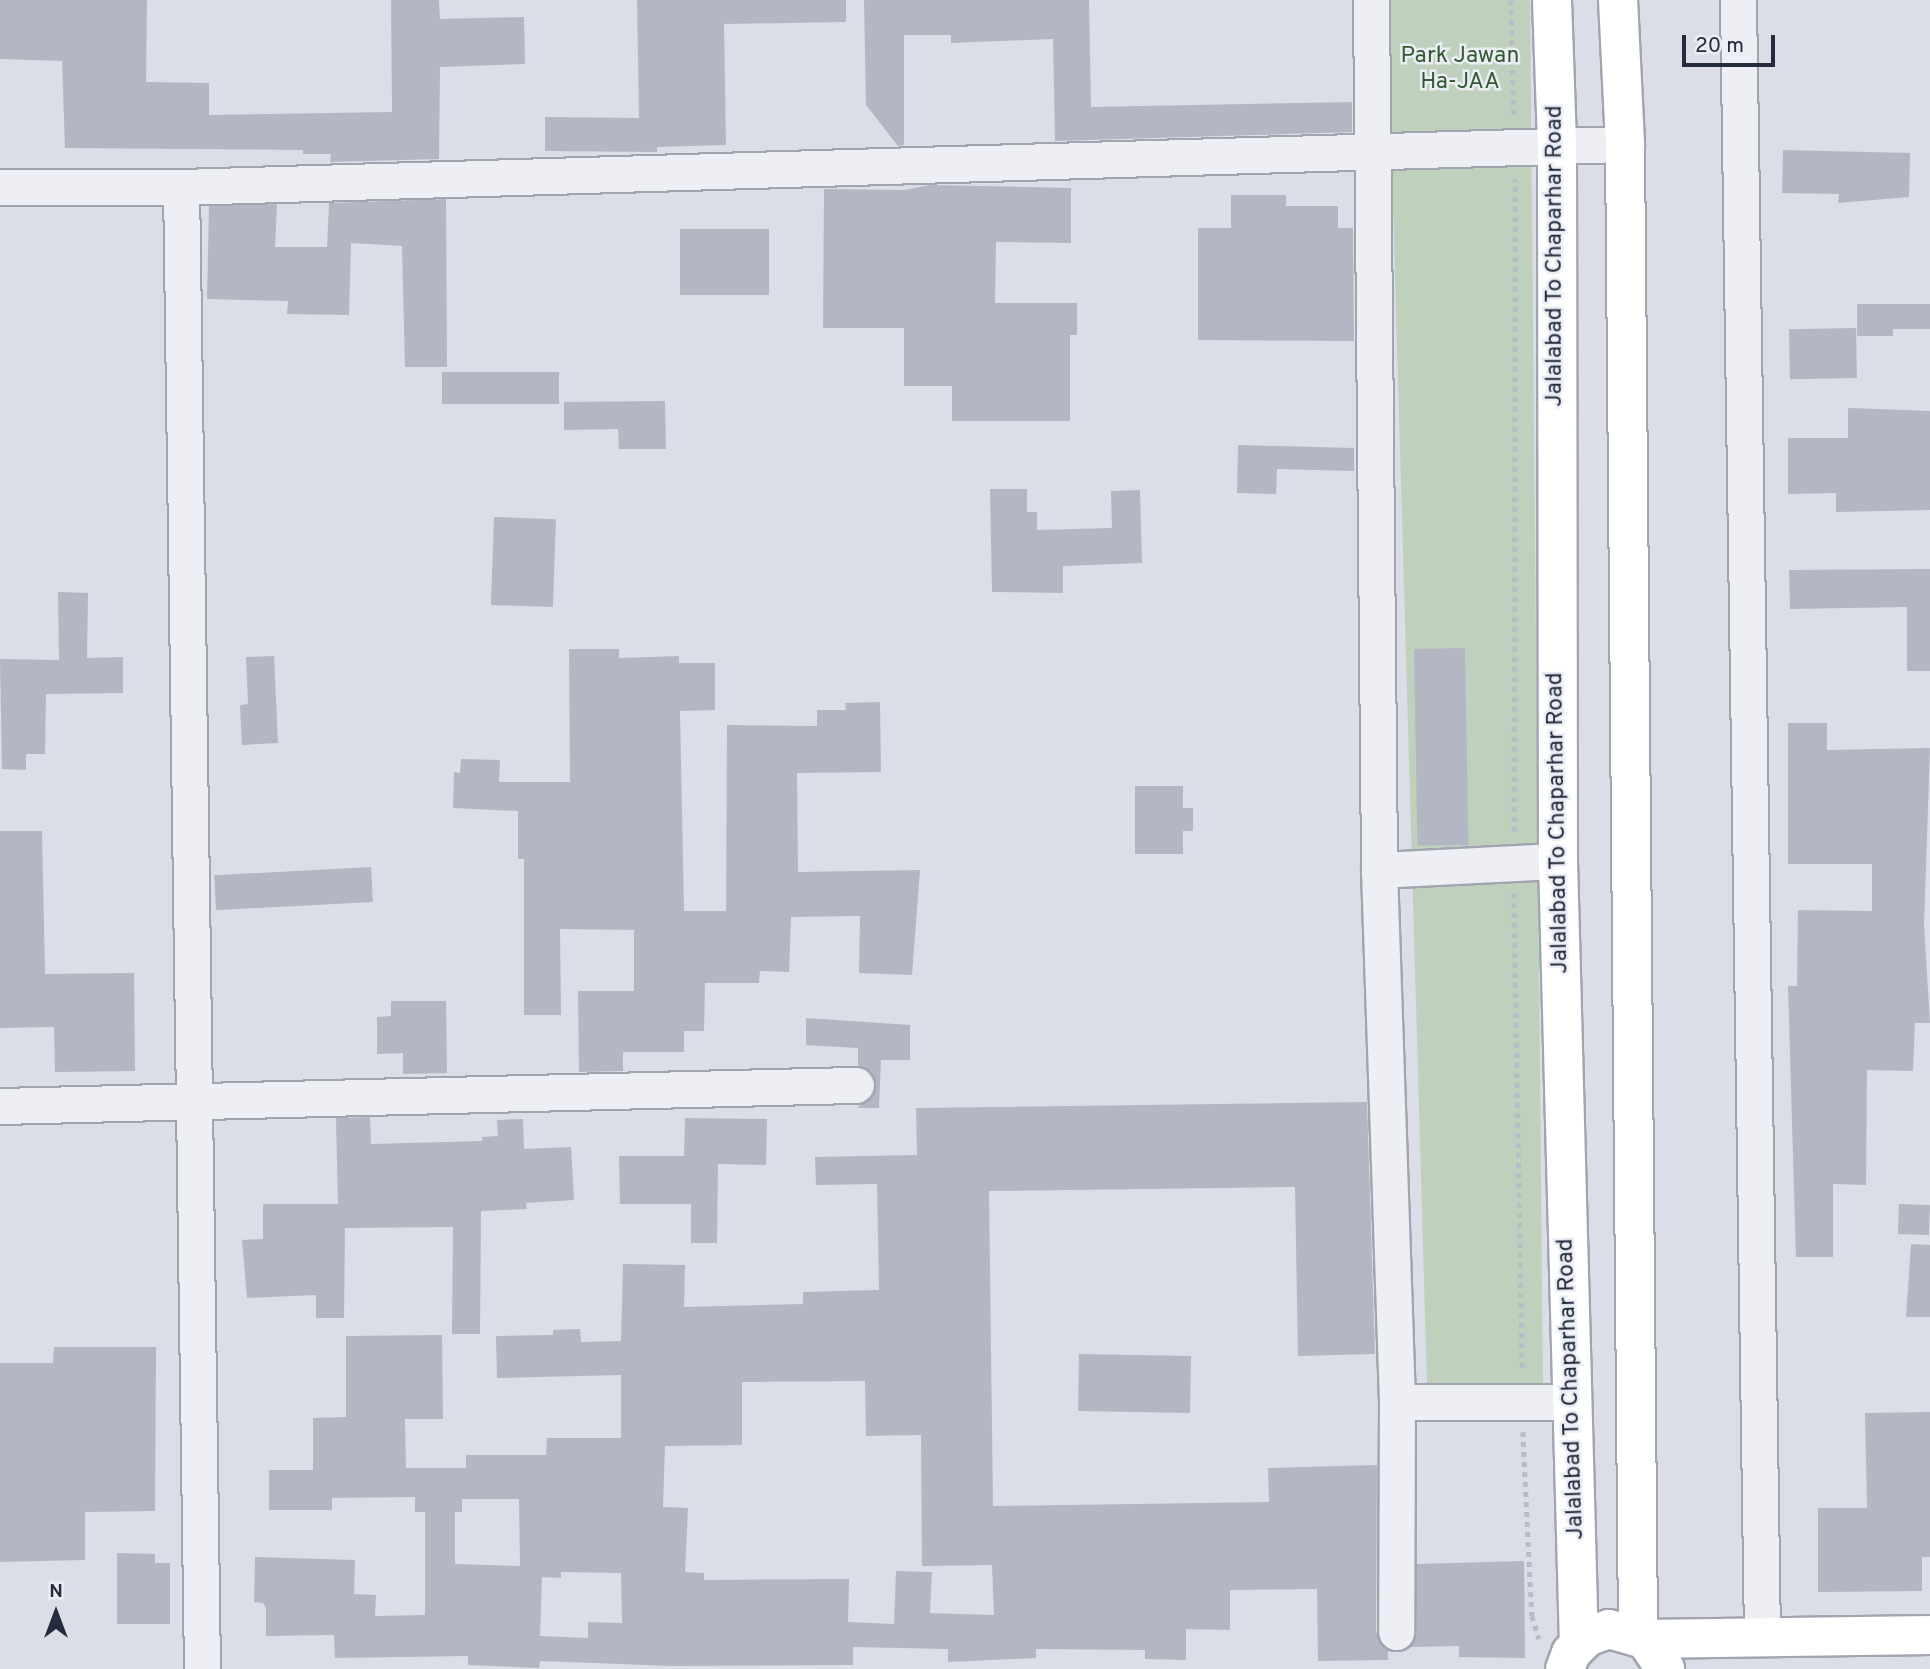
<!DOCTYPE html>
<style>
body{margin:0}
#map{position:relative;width:1930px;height:1669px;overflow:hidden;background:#dbdee6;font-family:Overpass,sans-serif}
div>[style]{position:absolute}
.green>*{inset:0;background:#bfd1bc}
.building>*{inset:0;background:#b2b7c3;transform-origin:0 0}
.path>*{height:4.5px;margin-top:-2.25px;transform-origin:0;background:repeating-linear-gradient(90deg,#b9bcc5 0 5px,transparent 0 10px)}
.roads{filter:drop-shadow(2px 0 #a0a5b0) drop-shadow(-2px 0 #a0a5b0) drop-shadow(0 2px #a0a5b0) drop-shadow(0 -2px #a0a5b0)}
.street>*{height:35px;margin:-17.5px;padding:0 17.5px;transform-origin:17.5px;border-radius:17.5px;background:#eeeff5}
.secondary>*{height:38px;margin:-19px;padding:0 19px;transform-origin:19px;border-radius:19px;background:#fff}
.primary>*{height:38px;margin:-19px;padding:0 19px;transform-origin:19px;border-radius:19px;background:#fff}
span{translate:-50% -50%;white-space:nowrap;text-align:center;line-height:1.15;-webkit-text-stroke:5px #eaedf4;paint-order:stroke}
.park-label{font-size:23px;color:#345931}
.street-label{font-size:23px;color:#242b3d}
.north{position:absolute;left:21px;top:1578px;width:70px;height:70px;-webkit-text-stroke:5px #eaedf4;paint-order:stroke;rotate:0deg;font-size:19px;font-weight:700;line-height:28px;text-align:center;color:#242b3d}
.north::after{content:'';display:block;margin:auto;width:24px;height:32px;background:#242b3d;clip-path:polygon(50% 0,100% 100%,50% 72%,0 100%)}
.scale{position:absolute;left:1682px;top:35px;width:93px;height:32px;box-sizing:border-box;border:4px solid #242b3d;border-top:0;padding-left:9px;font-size:21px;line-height:24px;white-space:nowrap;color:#242b3d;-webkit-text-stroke:5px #eaedf4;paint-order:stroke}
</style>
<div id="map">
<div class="green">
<i style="clip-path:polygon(1387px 0,1530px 0,1543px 1391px,1427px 1385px)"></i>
</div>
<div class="building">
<i style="clip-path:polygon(0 0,147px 0,146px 82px,209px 83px,209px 115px,392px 112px,391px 0,439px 0,440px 19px,524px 17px,525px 64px,440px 67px,439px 159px,330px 162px,331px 154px,303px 154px,303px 150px,65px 148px,62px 61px,0 59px)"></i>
<i style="clip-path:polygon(637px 0,846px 0,846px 22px,724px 24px,726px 145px,657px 147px,657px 152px,545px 151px,545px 117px,639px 118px)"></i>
<i style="clip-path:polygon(864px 0,1089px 0,1091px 107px,1352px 102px,1352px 132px,1055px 141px,1053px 39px,951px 43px,951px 35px,904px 35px,904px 145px,898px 146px,866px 105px)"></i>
<i style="clip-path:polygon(1783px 150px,1910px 153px,1909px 197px,1838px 203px,1839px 194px,1782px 193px)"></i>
<i style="clip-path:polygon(930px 185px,1071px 188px,1071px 243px,996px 242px,995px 303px,1077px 303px,1077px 335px,1070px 335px,1070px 421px,952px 421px,952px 386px,904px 386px,904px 328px,823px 328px,824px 189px,904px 190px)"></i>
<i style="clip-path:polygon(1231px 195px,1286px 195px,1286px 206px,1338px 206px,1338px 228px,1353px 228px,1354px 341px,1198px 340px,1198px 228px,1231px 228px)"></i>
<i style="clip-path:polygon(446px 199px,447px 367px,405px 367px,402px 246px,351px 243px,349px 315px,287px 314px,288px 301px,207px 299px,209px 206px,277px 204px,275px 247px,327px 247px,329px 203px)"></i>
<i style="left:769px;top:229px;width:66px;height:89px;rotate:90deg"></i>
<i style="clip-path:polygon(1857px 304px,1930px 304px,1930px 329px,1893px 329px,1893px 336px,1857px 336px)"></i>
<i style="left:1856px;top:328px;width:50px;height:67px;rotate:89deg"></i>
<i style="left:559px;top:372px;width:32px;height:117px;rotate:90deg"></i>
<i style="clip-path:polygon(665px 401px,666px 449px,619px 449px,618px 429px,564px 430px,564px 402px)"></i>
<i style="clip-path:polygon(1848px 408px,1930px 411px,1930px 510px,1836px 512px,1836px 493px,1788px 494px,1788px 438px,1848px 438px)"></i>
<i style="clip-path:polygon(1238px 445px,1354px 448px,1354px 471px,1277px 469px,1276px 494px,1237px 493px)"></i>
<i style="clip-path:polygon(990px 489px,1027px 489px,1027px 512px,1037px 512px,1037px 530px,1112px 528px,1111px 491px,1140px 490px,1142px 563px,1063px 566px,1063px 593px,992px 592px)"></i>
<i style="left:494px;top:517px;width:62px;height:88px;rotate:2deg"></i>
<i style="clip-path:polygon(1930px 569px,1930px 671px,1907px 671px,1907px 607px,1790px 609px,1789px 570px)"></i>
<i style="clip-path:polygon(58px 592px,88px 593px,87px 658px,123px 657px,123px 693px,46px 694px,45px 754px,26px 754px,26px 770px,2px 769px,0 659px,59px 660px)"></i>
<i style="left:1465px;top:648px;width:197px;height:51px;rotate:89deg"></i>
<i style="clip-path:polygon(569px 649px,619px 649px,619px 658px,679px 656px,679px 663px,715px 663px,715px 710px,680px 711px,684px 911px,726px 911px,727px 725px,817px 726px,817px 710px,846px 710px,845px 703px,880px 702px,881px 772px,797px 773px,798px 872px,920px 870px,912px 975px,859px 973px,860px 916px,791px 917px,789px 972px,760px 971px,759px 983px,705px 983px,704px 1031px,684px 1031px,684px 1052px,623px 1052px,623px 1071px,579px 1072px,578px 991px,634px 991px,634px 930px,560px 929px,561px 1015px,524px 1015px,524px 859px,518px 859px,518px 811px,453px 808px,454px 772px,460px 773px,461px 759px,500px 760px,499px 782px,570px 782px)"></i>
<i style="clip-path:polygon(274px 656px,278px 743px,242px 745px,240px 705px,248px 704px,246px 657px)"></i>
<i style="clip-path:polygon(1788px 723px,1827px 723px,1827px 750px,1930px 748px,1924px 925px,1930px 1023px,1915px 1023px,1913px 1071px,1867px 1070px,1866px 1185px,1833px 1184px,1833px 1257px,1796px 1257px,1788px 986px,1797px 986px,1798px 910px,1872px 911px,1872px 864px,1788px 864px)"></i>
<i style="clip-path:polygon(1135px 786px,1183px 786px,1183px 808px,1193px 808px,1193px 831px,1183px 831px,1183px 854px,1135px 854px)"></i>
<i style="clip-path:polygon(0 831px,42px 831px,45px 974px,134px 973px,135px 1071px,55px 1072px,54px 1027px,0 1028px)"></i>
<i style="left:371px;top:867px;width:35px;height:157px;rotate:87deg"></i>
<i style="clip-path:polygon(391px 1001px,446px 1001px,447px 1073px,403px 1074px,403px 1053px,377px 1054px,377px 1017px,391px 1016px)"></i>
<i style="clip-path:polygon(806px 1018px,910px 1025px,910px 1060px,881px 1060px,879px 1108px,857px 1108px,873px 1095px,876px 1085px,873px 1074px,858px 1065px,858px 1048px,806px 1045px)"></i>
<i style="clip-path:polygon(evenodd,1367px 1102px,1375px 1354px,1298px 1356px,1295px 1187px,989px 1191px,993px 1506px,1269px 1502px,1268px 1468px,1377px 1465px,1376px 1632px,1388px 1650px,1388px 1660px,1318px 1661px,1317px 1589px,1230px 1590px,1230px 1630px,1186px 1629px,1186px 1660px,1145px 1659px,1145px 1650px,1036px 1649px,1036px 1658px,948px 1662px,948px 1649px,853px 1647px,853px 1665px,672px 1666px,540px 1661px,539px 1668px,468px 1665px,468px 1656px,335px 1658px,334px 1635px,266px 1636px,266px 1608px,263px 1603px,254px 1602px,255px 1557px,355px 1560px,354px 1594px,376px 1595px,375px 1616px,425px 1615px,425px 1512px,415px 1512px,415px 1497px,332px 1498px,332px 1510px,269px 1510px,269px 1470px,313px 1470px,313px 1418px,346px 1417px,346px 1336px,442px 1335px,443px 1419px,405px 1419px,406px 1468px,466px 1468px,466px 1455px,546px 1455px,547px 1438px,621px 1438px,621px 1375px,497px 1378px,496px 1336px,553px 1335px,553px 1330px,580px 1329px,581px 1342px,621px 1341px,623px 1264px,685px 1265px,684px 1307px,803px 1304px,803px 1292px,879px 1290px,877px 1184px,816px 1185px,815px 1157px,917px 1155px,916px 1108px,1367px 1102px,865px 1381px,866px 1436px,921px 1435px,922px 1566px,992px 1565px,994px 1615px,930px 1613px,932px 1572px,896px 1571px,894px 1624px,848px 1622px,849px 1579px,704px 1580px,704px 1573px,685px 1572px,688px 1508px,663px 1507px,665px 1446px,742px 1445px,742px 1382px,865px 1381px,1367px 1102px,462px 1499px,519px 1499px,520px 1566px,455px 1564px,455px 1512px,462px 1512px,462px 1499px,1367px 1102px,561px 1572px,621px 1573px,622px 1623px,588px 1622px,588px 1638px,540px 1636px,542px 1577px,561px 1578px,561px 1572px)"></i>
<i style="clip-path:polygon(370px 1117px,371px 1144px,482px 1141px,482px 1137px,498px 1136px,497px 1120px,523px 1119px,524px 1149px,571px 1147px,574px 1200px,526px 1203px,527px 1209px,481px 1211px,480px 1334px,452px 1334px,453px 1227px,345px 1228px,344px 1318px,316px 1318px,316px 1295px,247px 1298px,242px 1240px,263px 1239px,263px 1204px,338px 1204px,336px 1118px)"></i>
<i style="clip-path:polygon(685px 1118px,767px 1119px,766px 1165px,718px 1164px,717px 1243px,691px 1243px,691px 1204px,620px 1204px,619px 1156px,684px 1156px)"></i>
<i style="left:1899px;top:1204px;width:31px;height:30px;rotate:2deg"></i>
<i style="clip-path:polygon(1911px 1244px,1930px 1245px,1930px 1317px,1906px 1317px)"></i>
<i style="clip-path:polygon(54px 1347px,156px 1347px,155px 1511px,85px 1512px,85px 1560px,0 1562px,0 1363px,53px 1363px)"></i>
<i style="left:1079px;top:1354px;width:112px;height:57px;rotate:1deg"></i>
<i style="clip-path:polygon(1930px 1412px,1930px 1557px,1922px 1557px,1922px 1591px,1818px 1592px,1818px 1508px,1867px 1508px,1865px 1413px)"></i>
<i style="clip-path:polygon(117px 1553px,155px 1554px,155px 1563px,170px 1563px,170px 1624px,117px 1624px)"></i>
<i style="clip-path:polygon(1524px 1561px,1525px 1658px,1459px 1657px,1459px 1646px,1409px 1647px,1416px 1632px,1416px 1564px)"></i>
</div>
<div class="path">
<i style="left:1511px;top:0;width:115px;rotate:88.5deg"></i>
<i style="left:1514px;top:832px;width:653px;rotate:-89.91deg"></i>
<i style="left:1514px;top:893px;width:478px;rotate:89deg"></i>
<i style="left:1523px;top:1432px;width:184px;rotate:87.2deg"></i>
<i style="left:1532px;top:1616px;width:24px;rotate:73deg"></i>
</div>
<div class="roads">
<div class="street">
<i style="left:1371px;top:0;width:870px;rotate:89.47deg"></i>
<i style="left:1379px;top:870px;width:532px;rotate:88.06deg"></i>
<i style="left:1397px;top:1402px;width:230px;rotate:90.2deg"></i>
<i style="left:1738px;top:0;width:1636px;rotate:89.16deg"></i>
<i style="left:0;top:187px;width:181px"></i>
<i style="left:1379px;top:870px;width:179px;rotate:-2.9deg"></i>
<i style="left:0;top:1106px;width:856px;rotate:-1.41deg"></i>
<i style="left:1397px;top:1402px;width:175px"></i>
<i style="left:202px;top:1669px;width:1482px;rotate:-90.81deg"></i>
<i style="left:181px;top:187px;width:1445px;rotate:-1.71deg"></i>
</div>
<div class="secondary">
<i style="left:1645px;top:1639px;width:285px;rotate:-0.8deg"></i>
</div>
<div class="primary">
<i style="left:1552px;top:0;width:145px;rotate:88deg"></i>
<i style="left:1557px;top:145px;width:716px;rotate:89.92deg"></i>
<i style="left:1558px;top:861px;width:784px;rotate:88.47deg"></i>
<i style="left:1618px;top:0;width:144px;rotate:87.2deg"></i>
<i style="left:1625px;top:144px;width:1491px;rotate:89.5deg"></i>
<i style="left:1565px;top:1669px;width:17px;rotate:-69deg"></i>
<i style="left:1571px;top:1653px;width:23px;rotate:-45deg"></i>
<i style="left:1587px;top:1637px;width:23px;rotate:-20deg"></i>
<i style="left:1609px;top:1629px;width:37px;rotate:16deg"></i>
<i style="left:1645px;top:1639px;width:36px;rotate:56deg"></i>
</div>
</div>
<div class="park-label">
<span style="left:1460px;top:70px">Park Jawan<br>Ha-JAA</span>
</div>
<div class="street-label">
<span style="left:1556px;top:256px;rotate:-90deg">Jalalabad To Chaparhar Road</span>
<span style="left:1559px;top:823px;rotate:-91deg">Jalalabad To Chaparhar Road</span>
<span style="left:1572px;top:1389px;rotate:-92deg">Jalalabad To Chaparhar Road</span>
</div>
<div class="north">N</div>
<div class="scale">20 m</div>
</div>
